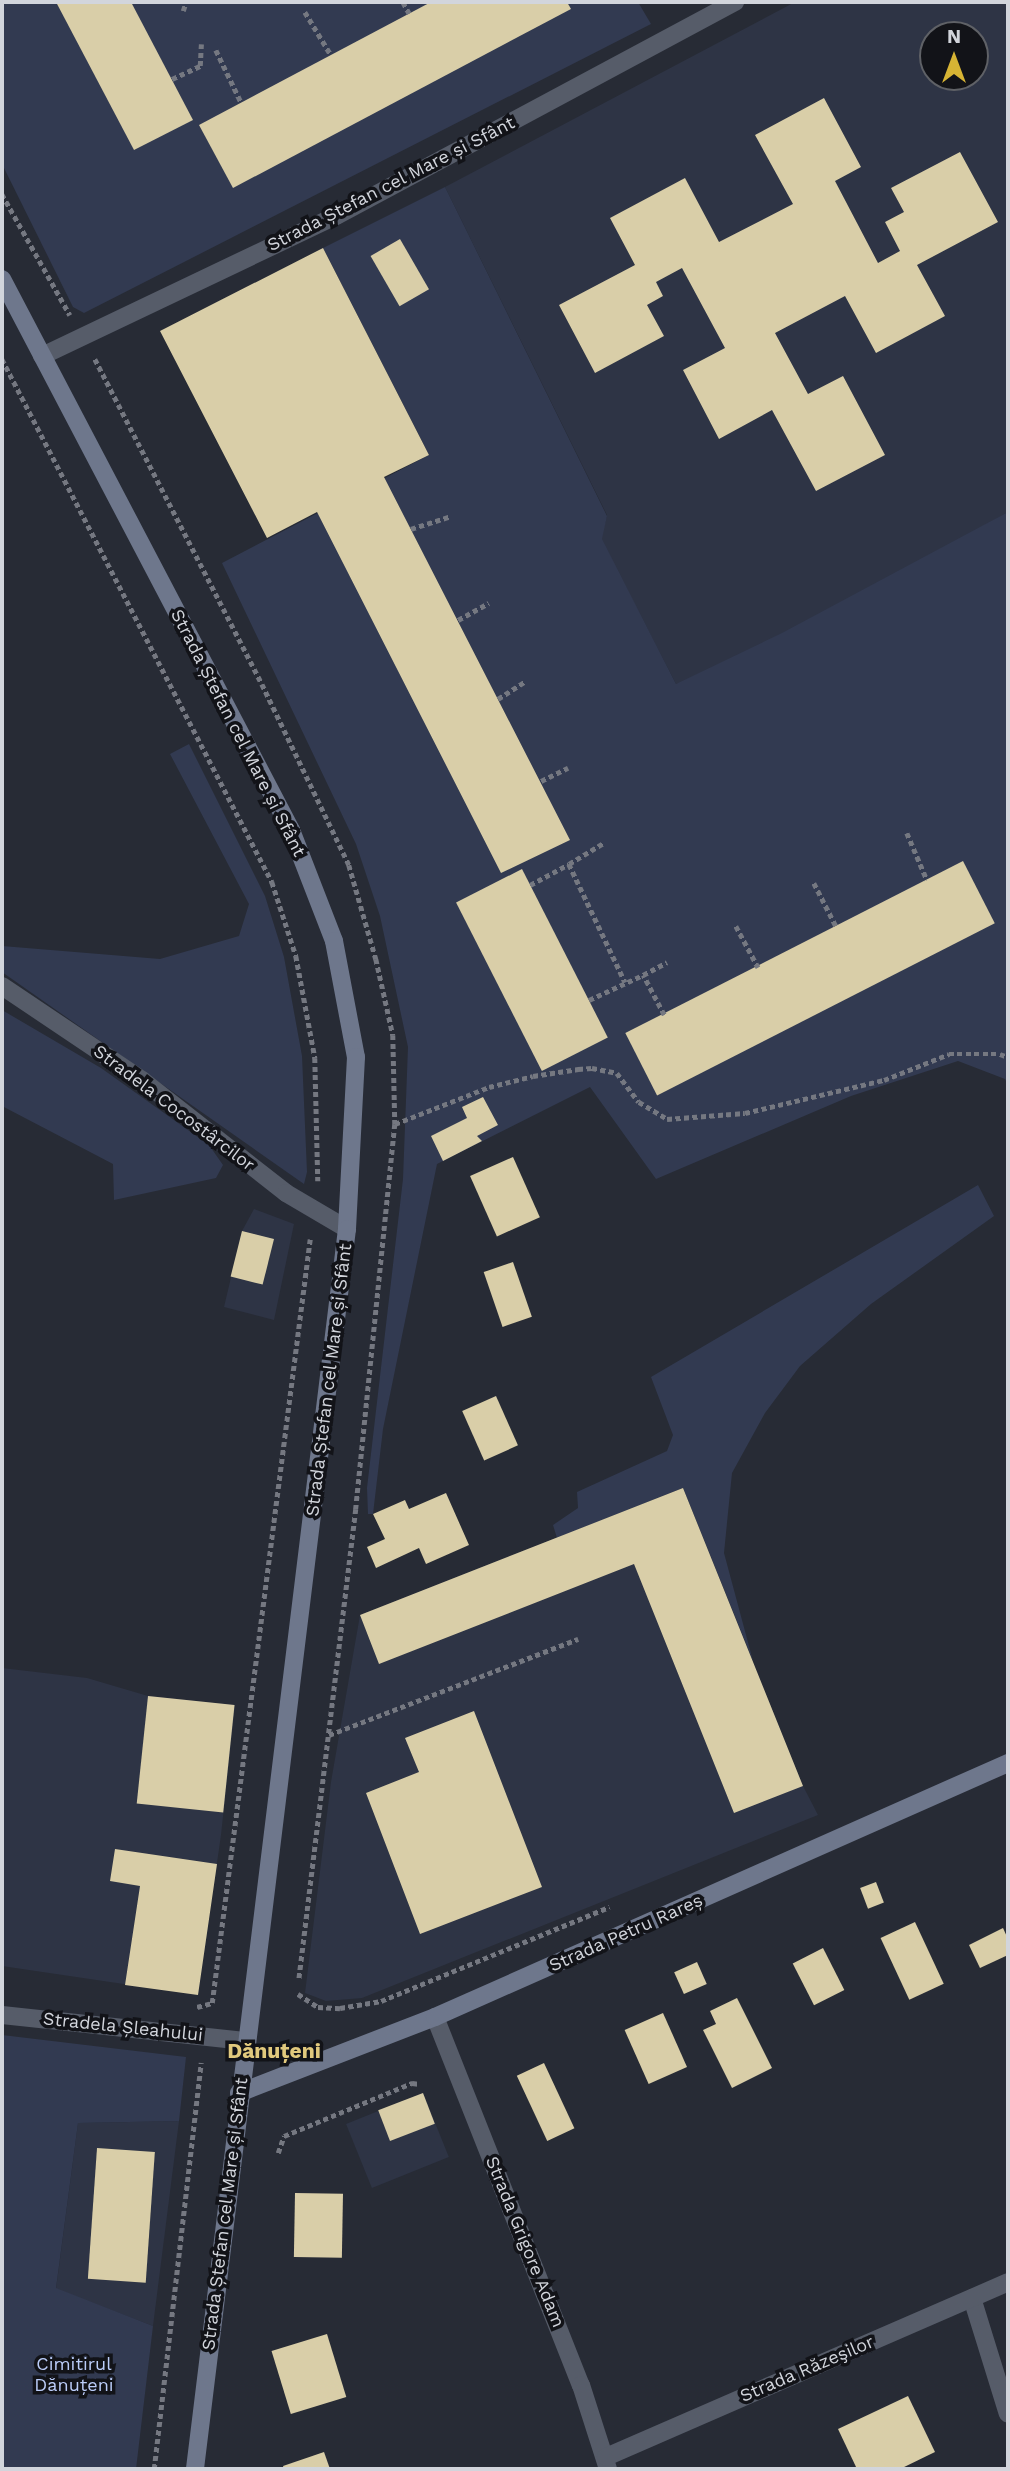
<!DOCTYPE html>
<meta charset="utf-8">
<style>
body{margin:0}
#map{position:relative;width:1010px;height:2471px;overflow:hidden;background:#272b35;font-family:"Work Sans",sans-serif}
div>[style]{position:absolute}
.built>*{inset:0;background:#2e3445;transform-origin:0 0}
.green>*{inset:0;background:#323a51}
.building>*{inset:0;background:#d9cea8;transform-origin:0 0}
.path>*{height:4.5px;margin-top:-2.25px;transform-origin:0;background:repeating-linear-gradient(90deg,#757881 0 5px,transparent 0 8.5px)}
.minor>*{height:18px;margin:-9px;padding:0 9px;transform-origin:9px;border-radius:9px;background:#565c69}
.secondary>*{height:18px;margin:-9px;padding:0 9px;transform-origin:9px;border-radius:9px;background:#6e778c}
span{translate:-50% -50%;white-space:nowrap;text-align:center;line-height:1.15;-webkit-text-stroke:7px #121318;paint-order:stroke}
.street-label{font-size:18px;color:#d2d5dc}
.park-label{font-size:18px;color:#bbcdf9}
.quarter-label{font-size:21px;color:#e1c97d;font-weight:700}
.frame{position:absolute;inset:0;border:4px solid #d2d5dc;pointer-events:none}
.north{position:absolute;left:919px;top:21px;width:70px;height:70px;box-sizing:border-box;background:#121318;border:2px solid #5f6166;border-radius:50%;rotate:0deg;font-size:19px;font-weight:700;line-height:28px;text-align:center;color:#d2d5dc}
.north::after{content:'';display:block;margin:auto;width:24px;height:32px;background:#d7b434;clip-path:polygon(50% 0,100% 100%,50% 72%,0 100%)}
</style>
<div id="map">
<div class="built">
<i style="clip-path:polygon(evenodd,795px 2px,1008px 2px,1008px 512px,968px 535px,1008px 611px,676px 684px,601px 539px,607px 515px,445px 187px,795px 2px,933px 35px,975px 35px,975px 77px,933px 77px,933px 35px)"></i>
<i style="clip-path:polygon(254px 1209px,294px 1224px,274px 1320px,224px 1307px,242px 1231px)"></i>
<i style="clip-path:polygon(683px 1488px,803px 1786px,818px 1815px,362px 1998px,326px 2001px,305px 1993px,331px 1782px,360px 1615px)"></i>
<i style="clip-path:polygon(2px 1668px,87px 1678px,148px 1696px,235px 1705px,221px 1835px,198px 1995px,2px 1966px)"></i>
<i style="left:423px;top:2093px;width:69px;height:83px;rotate:68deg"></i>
<i style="clip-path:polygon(179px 2121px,153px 2326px,56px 2289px,78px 2123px)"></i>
</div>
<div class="green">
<i style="clip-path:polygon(2px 2px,638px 2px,651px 24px,84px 313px,73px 307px,2px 164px)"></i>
<i style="clip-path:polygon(445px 187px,607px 516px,602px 539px,676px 684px,782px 633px,1008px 512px,1008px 1085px,1005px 1079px,958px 1061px,851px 1096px,656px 1179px,590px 1087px,437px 1164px,383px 1429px,373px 1514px,368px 1514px,367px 1488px,403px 1179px,408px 1047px,380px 916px,356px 844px,222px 563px,429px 455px,323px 248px)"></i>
<i style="clip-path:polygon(189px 744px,265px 896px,284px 957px,302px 1056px,307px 1172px,304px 1184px,2px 972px,2px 946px,160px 959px,239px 936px,249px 904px,170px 754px)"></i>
<i style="clip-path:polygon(2px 1010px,101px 1068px,209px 1145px,223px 1165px,216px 1178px,114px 1200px,113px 1164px,2px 1106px)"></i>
<i style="clip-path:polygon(978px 1185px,994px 1216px,871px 1304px,800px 1366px,765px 1413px,732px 1473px,724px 1553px,753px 1661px,683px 1488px,557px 1538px,553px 1525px,578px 1508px,577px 1492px,667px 1451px,673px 1435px,651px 1377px)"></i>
<i style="clip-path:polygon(2px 2035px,186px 2057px,179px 2121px,78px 2123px,56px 2288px,153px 2326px,136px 2469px,2px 2469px)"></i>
</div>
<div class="building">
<i style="clip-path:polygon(56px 2px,131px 2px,193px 120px,134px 150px)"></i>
<i style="clip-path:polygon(431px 2px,567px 2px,571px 9px,233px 188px,199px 125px)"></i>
<i style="clip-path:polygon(824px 98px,861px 167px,835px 181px,878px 263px,900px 251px,885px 222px,904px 212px,891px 188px,960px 152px,998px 222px,917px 265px,945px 316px,876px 353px,845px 296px,775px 333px,808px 394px,843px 376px,885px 455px,816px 491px,772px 410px,719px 439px,683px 370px,725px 348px,682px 268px,656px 282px,663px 296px,647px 305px,664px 336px,595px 373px,559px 305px,635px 265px,610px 218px,685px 178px,719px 242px,793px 204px,755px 135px)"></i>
<i style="left:400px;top:239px;width:58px;height:34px;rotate:60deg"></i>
<i style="clip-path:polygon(323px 248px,429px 455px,384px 477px,570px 840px,501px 873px,317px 512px,267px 538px,160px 331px)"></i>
<i style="left:963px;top:861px;width:70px;height:379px;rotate:63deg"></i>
<i style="left:522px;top:869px;width:189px;height:74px;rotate:63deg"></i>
<i style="clip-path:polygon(483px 1097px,498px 1125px,477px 1136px,482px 1141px,443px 1161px,431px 1136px,467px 1118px,462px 1107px)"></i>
<i style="left:513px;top:1157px;width:66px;height:47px;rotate:66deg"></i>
<i style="left:242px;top:1231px;width:33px;height:47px;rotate:14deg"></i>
<i style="left:513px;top:1262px;width:58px;height:31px;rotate:71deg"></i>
<i style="left:496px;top:1396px;width:54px;height:37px;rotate:66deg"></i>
<i style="clip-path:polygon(683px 1488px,803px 1786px,734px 1813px,634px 1564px,379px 1664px,360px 1615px)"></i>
<i style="clip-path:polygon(446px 1493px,469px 1545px,426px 1564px,419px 1548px,376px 1568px,367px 1547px,385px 1539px,373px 1514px,405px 1500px,409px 1509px)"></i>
<i style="left:148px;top:1696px;width:87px;height:108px;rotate:6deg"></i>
<i style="clip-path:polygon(474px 1711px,542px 1887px,420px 1934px,366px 1793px,419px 1772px,405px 1738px)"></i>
<i style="clip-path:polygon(115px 1849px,217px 1864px,198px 1995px,125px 1985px,140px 1886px,110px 1881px)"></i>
<i style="left:876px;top:1882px;width:22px;height:17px;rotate:69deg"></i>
<i style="left:915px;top:1922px;width:68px;height:38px;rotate:65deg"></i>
<i style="clip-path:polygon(1003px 1928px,1008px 1939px,1008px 1955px,980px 1968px,969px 1945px)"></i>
<i style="left:823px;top:1948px;width:47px;height:34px;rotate:63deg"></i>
<i style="left:697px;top:1962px;width:24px;height:25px;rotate:66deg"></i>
<i style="clip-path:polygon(737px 1998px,772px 2068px,732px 2088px,703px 2030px,716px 2024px,710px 2011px)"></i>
<i style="left:663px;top:2013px;width:59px;height:42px;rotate:66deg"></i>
<i style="left:544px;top:2063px;width:72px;height:30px;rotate:65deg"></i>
<i style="left:423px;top:2093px;width:33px;height:48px;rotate:69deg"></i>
<i style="left:97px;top:2148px;width:58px;height:131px;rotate:4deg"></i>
<i style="left:295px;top:2193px;width:48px;height:64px;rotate:1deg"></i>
<i style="left:327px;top:2334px;width:66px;height:58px;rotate:73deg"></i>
<i style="clip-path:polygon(908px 2396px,935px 2452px,900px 2469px,857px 2469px,838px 2429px)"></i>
<i style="clip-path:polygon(324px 2452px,330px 2469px,284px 2469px,283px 2466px)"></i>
</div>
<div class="path">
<i style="left:403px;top:2px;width:13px;rotate:61deg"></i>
<i style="left:183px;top:11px;width:9px;rotate:-72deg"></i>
<i style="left:305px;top:12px;width:50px;rotate:58.8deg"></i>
<i style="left:216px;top:50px;width:58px;rotate:64.3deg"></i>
<i style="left:172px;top:79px;width:31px;rotate:-25deg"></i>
<i style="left:200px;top:66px;width:22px;rotate:-87deg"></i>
<i style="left:2px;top:194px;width:139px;rotate:60.7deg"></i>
<i style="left:2px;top:359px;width:589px;rotate:62.69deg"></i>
<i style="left:272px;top:882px;width:78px;rotate:72deg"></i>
<i style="left:296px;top:956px;width:104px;rotate:79.4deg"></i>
<i style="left:315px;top:1058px;width:123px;rotate:88.6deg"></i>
<i style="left:95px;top:359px;width:365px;rotate:62.8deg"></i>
<i style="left:262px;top:684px;width:201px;rotate:64.3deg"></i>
<i style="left:349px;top:865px;width:98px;rotate:74deg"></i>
<i style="left:376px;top:959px;width:78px;rotate:77.4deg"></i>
<i style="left:393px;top:1035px;width:89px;rotate:88.7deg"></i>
<i style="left:395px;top:1124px;width:387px;rotate:95.8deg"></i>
<i style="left:356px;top:1509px;width:475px;rotate:96.9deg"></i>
<i style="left:411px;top:529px;width:42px;rotate:-18deg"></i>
<i style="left:458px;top:620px;width:35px;rotate:-29deg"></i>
<i style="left:498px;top:699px;width:33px;rotate:-33deg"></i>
<i style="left:541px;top:781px;width:30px;rotate:-26deg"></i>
<i style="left:907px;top:833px;width:51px;rotate:66.9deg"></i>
<i style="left:569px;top:864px;width:42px;rotate:-31.4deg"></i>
<i style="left:814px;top:883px;width:48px;rotate:62.9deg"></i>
<i style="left:530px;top:885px;width:44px;rotate:-28.3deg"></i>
<i style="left:569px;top:864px;width:131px;rotate:64.6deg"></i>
<i style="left:736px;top:926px;width:47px;rotate:61.8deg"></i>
<i style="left:589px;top:1000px;width:60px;rotate:-24.8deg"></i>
<i style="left:664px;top:1015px;width:45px;rotate:-117.7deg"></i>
<i style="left:643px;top:975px;width:27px;rotate:-28deg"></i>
<i style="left:395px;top:1124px;width:101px;rotate:-21.5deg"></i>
<i style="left:489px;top:1087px;width:45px;rotate:-14deg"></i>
<i style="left:533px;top:1076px;width:46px;rotate:-8.8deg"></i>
<i style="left:578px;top:1069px;width:14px;rotate:-4deg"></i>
<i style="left:592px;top:1068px;width:25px;rotate:11deg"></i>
<i style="left:617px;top:1073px;width:36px;rotate:53deg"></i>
<i style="left:639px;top:1102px;width:33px;rotate:31deg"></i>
<i style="left:667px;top:1119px;width:78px;rotate:-4.4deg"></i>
<i style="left:745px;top:1113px;width:143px;rotate:-13.4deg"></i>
<i style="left:884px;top:1080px;width:70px;rotate:-21.8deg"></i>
<i style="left:949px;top:1054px;width:51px"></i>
<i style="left:1000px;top:1054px;width:9px;rotate:21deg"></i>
<i style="left:329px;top:1735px;width:267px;rotate:-21.1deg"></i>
<i style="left:298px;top:1994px;width:24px;rotate:33deg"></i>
<i style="left:318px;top:2007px;width:22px;rotate:3deg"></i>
<i style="left:340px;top:2008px;width:42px;rotate:-9.7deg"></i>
<i style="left:381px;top:2001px;width:247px;rotate:-22.4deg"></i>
<i style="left:197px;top:2007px;width:16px;rotate:-15deg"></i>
<i style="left:212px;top:2003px;width:770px;rotate:-82.69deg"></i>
<i style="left:278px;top:2153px;width:18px;rotate:-71deg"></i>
<i style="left:284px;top:2136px;width:139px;rotate:-22.5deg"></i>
<i style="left:412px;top:2083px;width:8px;rotate:7deg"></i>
<i style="left:154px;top:2469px;width:409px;rotate:-83.4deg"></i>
</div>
<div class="minor">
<i style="left:42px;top:356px;width:326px;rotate:-25.5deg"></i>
<i style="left:336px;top:216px;width:453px;rotate:-28.2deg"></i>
<i style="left:2px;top:986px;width:169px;rotate:33.9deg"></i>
<i style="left:142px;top:1080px;width:183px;rotate:38.1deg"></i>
<i style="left:286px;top:1193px;width:71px;rotate:30.5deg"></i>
<i style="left:2px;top:2015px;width:244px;rotate:6.1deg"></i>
<i style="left:435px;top:2017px;width:396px;rotate:68.4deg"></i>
<i style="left:581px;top:2385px;width:88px;rotate:72.2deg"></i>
<i style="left:972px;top:2298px;width:121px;rotate:72.8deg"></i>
<i style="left:606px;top:2457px;width:438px;rotate:-23.5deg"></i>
</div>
<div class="secondary">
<i style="left:2px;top:279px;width:622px;rotate:62.32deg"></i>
<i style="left:291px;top:830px;width:119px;rotate:68.8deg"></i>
<i style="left:334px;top:941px;width:118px;rotate:79.3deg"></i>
<i style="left:356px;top:1057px;width:172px;rotate:93deg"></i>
<i style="left:347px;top:1229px;width:1249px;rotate:96.99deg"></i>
<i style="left:239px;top:2093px;width:210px;rotate:-21.2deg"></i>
<i style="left:435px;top:2017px;width:627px;rotate:-23.91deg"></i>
</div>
<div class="street-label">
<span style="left:391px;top:184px;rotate:-27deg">Strada Ștefan cel Mare și Sfânt</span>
<span style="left:238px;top:733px;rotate:63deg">Strada Ștefan cel Mare și Sfânt</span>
<span style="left:174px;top:1108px;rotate:37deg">Stradela Cocostârcilor</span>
<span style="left:329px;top:1380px;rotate:-83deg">Strada Ștefan cel Mare și Sfânt</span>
<span style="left:626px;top:1933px;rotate:-24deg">Strada Petru Rareș</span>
<span style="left:123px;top:2027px;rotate:6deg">Stradela Șleahului</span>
<span style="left:225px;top:2214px;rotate:-83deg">Strada Ștefan cel Mare și Sfânt</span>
<span style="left:525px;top:2242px;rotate:68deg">Strada Grigore Adam</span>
<span style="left:807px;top:2369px;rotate:-23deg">Strada Răzeşilor</span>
</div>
<div class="park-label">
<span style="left:74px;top:2375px">Cimitirul<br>Dănuțeni</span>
</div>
<div class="quarter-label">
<span style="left:274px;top:2051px">Dănuțeni</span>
</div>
<div class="frame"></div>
<div class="north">N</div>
</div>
